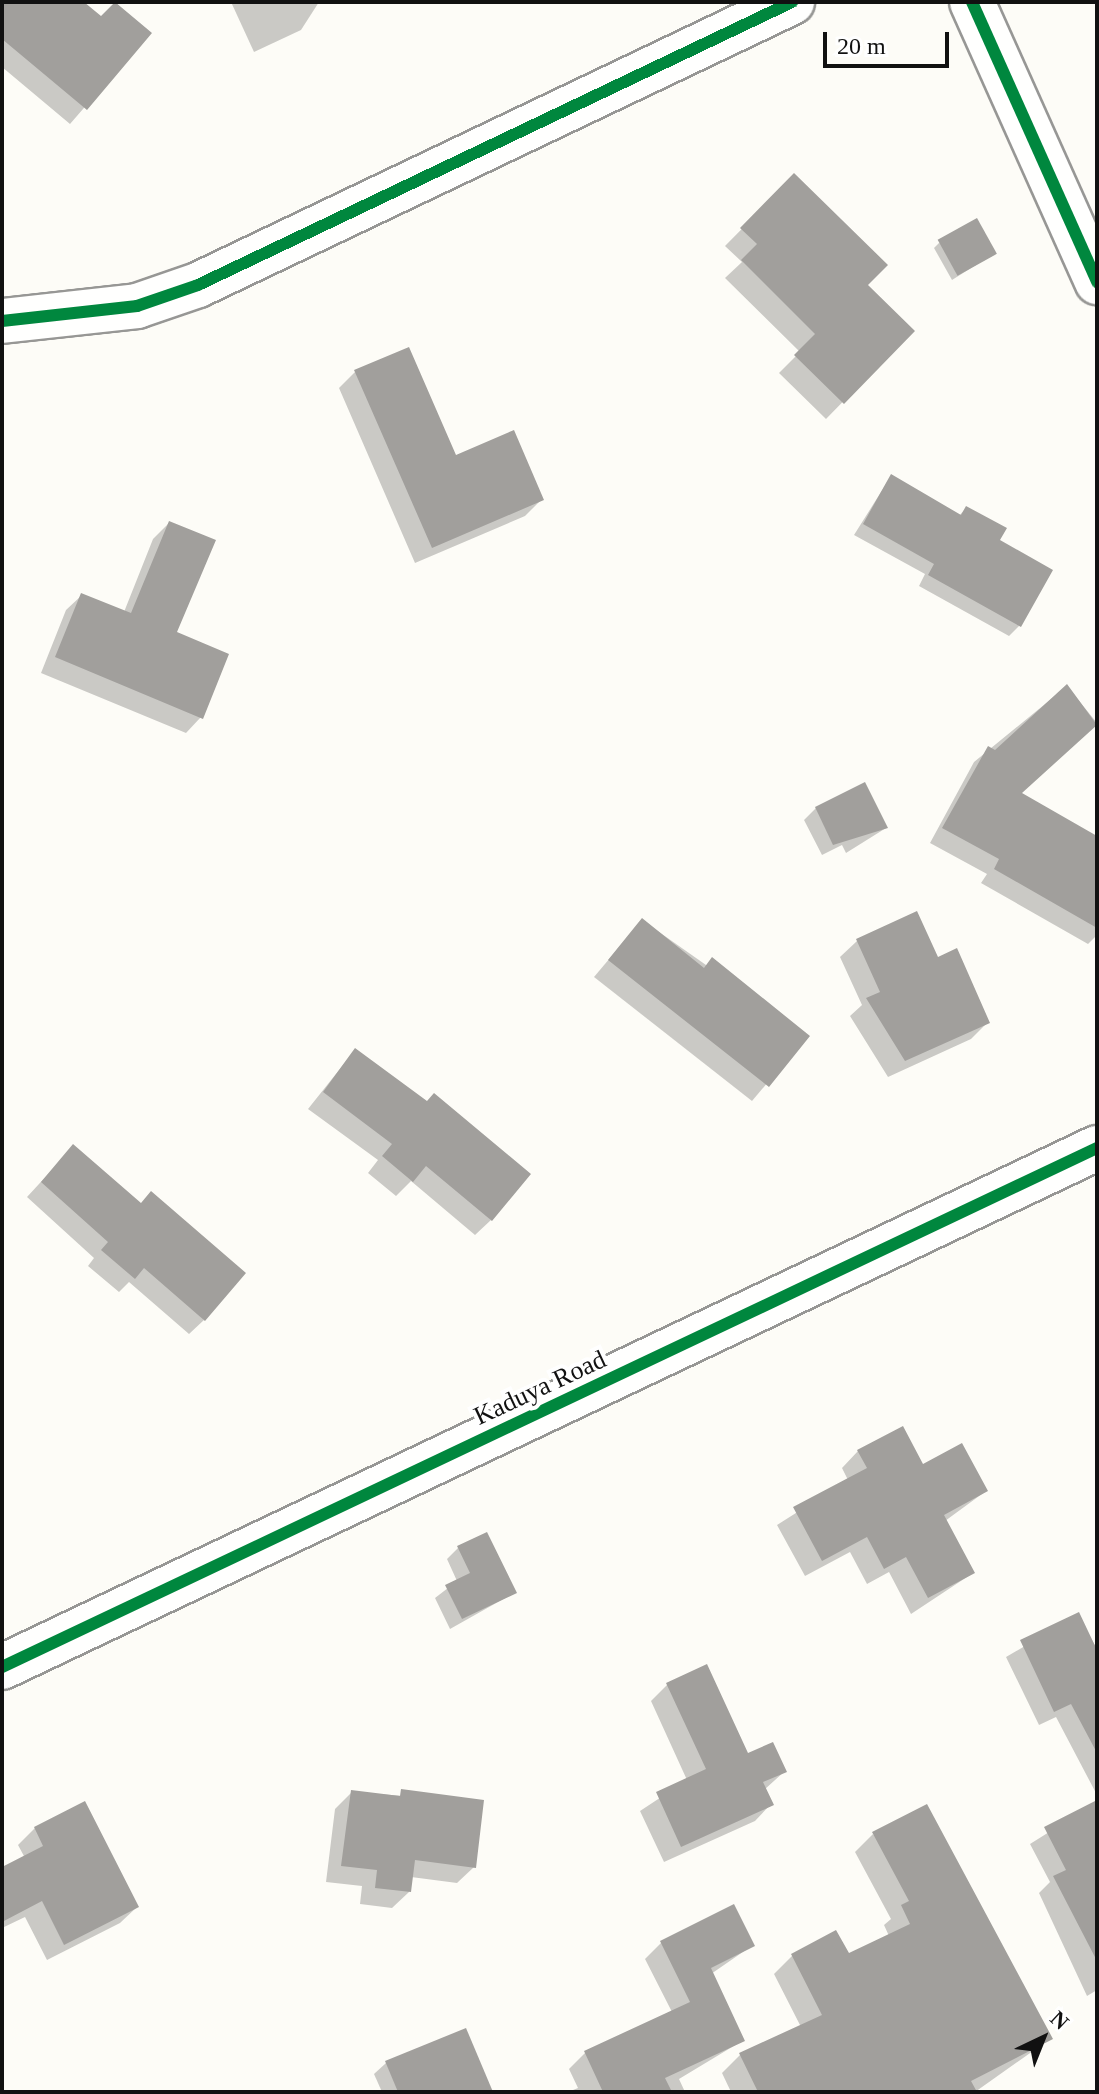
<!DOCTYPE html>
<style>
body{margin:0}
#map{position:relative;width:1099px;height:2094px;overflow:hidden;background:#fdfcf7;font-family:"Times New Roman",serif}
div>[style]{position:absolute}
.shadow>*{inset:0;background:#0003}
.building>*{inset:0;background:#a19f9c;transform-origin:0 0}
.roads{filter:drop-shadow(2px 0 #979795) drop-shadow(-2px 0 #979795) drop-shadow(0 2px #979795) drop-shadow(0 -2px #979795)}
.minor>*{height:44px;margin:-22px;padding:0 22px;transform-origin:22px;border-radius:22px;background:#fffffe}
.cycleway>*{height:12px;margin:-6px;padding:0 6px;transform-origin:6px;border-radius:6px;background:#00873e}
span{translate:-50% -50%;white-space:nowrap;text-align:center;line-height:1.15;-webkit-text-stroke:8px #fff;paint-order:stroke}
.street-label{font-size:26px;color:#111}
.frame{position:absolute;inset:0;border:4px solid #111;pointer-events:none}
.north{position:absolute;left:1003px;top:1998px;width:80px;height:80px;-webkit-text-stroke:6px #fff;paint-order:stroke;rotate:43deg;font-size:22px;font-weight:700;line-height:32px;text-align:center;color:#111}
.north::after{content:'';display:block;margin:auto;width:28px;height:36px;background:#111;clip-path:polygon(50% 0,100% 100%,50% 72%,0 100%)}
.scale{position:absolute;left:823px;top:32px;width:126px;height:36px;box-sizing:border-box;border:4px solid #111;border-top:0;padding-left:10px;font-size:24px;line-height:28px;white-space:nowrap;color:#111;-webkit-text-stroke:6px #fff;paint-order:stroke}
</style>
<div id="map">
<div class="shadow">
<i style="clip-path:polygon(2px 2px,81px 2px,100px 18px,149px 33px,70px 124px,2px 67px)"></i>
<i style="clip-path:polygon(231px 2px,319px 2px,301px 30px,254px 52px)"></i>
<i style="clip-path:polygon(794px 176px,865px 285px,912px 331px,826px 419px,779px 373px,800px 352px,725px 278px,742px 262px,725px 246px)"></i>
<i style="clip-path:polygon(939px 243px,995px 253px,952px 280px,934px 248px)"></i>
<i style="clip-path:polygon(355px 372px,455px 457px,541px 500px,525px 516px,415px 563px,339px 388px)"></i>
<i style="clip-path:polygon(891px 476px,959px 516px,966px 508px,997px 541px,1019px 626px,1009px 636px,919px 586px,925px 574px,854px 535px)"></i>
<i style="clip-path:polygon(169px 523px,175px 634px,201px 717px,186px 733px,41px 673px,66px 610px,82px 595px,124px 612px,153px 539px)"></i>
<i style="clip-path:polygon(1067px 686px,1097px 723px,1019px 794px,1097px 839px,1097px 935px,1088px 944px,981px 883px,987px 874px,930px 843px,974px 762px)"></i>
<i style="clip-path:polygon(816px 808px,886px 828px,846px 853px,842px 845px,822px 855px,804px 820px)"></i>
<i style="clip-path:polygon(642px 920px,807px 1036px,752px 1101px,594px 977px)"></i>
<i style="clip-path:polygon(857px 941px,937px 960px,988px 1022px,971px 1039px,888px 1077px,850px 1016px,862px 1005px,840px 957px)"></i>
<i style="clip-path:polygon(355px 1050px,491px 1220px,475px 1235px,411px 1181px,396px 1196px,368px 1173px,378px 1160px,308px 1109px)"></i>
<i style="clip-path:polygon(73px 1147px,204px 1320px,189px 1334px,129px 1282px,119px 1292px,88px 1266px,94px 1258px,27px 1197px)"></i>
<i style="clip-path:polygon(858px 1451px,986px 1491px,945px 1521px,973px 1573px,911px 1614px,889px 1572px,867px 1584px,850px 1552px,805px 1576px,777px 1525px,848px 1480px,842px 1468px)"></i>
<i style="clip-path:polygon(458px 1548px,514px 1593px,450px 1629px,435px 1598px,457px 1581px,447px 1559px)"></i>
<i style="clip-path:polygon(1078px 1615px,1097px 1649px,1097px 1795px,1056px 1717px,1039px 1725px,1006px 1657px)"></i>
<i style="clip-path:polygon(668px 1684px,747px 1756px,785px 1771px,764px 1790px,771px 1804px,755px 1821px,664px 1862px,640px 1811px,687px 1780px,651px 1701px)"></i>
<i style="clip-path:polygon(352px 1792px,482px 1802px,474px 1867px,457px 1883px,411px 1877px,409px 1892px,392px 1908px,360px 1904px,362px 1886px,326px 1882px,335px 1809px)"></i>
<i style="clip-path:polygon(1097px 1802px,1097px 1990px,1087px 1996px,1039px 1893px,1050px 1882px,1030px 1844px)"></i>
<i style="clip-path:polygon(35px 1828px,137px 1907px,120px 1923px,47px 1960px,25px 1917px,2px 1928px,2px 1869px,25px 1858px,18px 1845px)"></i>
<i style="clip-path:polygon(873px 1834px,1050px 2039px,975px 2092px,731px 2092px,722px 2073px,740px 2055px,801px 2027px,774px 1974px,792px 1956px,848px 1956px,889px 1936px,884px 1925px,891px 1919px,855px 1852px)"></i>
<i style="clip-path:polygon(661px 1943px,753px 1945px,711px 1974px,742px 2041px,679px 2079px,685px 2092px,568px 2092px,578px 2088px,569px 2069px,585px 2053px,672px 2012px,645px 1959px)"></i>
<i style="clip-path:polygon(465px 2031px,487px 2092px,382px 2092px,374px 2074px,386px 2063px)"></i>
</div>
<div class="building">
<i style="clip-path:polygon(2px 2px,84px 2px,101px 16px,115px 2px,152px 33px,87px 110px,2px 39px)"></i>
<i style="clip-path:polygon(794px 173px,888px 265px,868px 285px,915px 331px,844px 404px,794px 355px,815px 334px,741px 260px,757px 244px,740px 228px)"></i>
<i style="left:977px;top:218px;width:41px;height:45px;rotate:61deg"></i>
<i style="clip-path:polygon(409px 347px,456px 455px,514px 430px,544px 500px,432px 548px,354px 370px)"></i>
<i style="clip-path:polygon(891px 474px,961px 515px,966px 506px,1007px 528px,1000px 540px,1053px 570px,1021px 627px,928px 575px,934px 564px,863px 524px)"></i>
<i style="clip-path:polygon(169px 521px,216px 540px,177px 632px,229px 654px,203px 719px,55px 657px,81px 593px,131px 613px)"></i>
<i style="clip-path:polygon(1067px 684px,1097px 725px,1022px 793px,1097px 836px,1097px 928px,994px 869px,999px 859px,942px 828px,988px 746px,995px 750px)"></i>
<i style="clip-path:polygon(865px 782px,888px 828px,833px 845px,815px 807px)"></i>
<i style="clip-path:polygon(917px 911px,938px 957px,957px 948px,990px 1023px,905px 1061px,866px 998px,880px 992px,856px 939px)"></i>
<i style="clip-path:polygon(642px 918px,704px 968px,712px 957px,810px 1036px,769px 1087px,608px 960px)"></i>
<i style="clip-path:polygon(355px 1048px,427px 1101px,434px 1093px,531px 1174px,492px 1221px,426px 1166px,413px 1182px,382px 1156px,392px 1144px,323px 1092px)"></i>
<i style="clip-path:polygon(73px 1144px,141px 1203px,151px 1191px,246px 1273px,205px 1321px,144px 1268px,135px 1279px,101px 1250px,108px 1242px,41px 1182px)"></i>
<i style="clip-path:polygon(903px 1426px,923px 1464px,962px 1443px,988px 1491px,944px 1515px,975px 1573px,928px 1598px,906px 1557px,884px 1569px,867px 1537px,822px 1561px,793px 1507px,867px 1468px,857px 1450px)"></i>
<i style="clip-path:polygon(487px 1532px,517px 1593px,462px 1619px,445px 1585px,470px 1573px,457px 1546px)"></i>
<i style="clip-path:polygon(1079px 1612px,1097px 1650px,1097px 1753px,1071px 1704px,1054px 1712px,1020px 1640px)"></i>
<i style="clip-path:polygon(707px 1664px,748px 1753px,773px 1742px,787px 1772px,763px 1782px,774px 1805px,681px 1847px,656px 1792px,706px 1769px,666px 1683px)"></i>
<i style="clip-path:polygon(401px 1789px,484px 1800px,476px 1868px,415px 1860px,411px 1892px,375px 1888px,377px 1870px,341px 1866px,351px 1790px,400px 1796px)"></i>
<i style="clip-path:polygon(1097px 1800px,1097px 1961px,1053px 1876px,1066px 1870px,1044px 1827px)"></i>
<i style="clip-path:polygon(85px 1801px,139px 1907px,64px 1945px,42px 1901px,2px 1922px,2px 1867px,43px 1846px,34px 1827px)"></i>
<i style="clip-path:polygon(927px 1804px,1053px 2039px,971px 2081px,977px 2092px,758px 2092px,739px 2053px,822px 2015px,791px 1954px,836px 1930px,849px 1953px,910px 1924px,901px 1905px,909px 1901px,872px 1832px)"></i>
<i style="clip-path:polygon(734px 1904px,755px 1946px,711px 1968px,745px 2041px,665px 2078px,672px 2092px,603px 2092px,584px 2051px,690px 2002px,660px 1941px)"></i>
<i style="clip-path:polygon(466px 2028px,493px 2092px,398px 2092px,385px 2061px)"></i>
</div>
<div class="roads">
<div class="minor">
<i style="left:972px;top:2px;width:307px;rotate:65.9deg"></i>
<i style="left:2px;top:321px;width:136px;rotate:-6.3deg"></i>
<i style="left:137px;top:306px;width:65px;rotate:-19deg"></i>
<i style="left:198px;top:285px;width:658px;rotate:-25.47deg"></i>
<i style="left:2px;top:1667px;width:1212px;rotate:-25.36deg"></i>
</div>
</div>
<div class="cycleway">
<i style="left:972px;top:2px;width:307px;rotate:65.9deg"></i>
<i style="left:2px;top:321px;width:136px;rotate:-6.3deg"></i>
<i style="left:137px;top:306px;width:65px;rotate:-19deg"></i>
<i style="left:198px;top:285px;width:658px;rotate:-25.47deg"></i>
<i style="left:2px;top:1667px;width:1212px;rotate:-25.36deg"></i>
</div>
<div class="street-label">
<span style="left:540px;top:1388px;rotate:-25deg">Kaduya Road</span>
</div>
<div class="frame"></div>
<div class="north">N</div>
<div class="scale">20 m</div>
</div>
